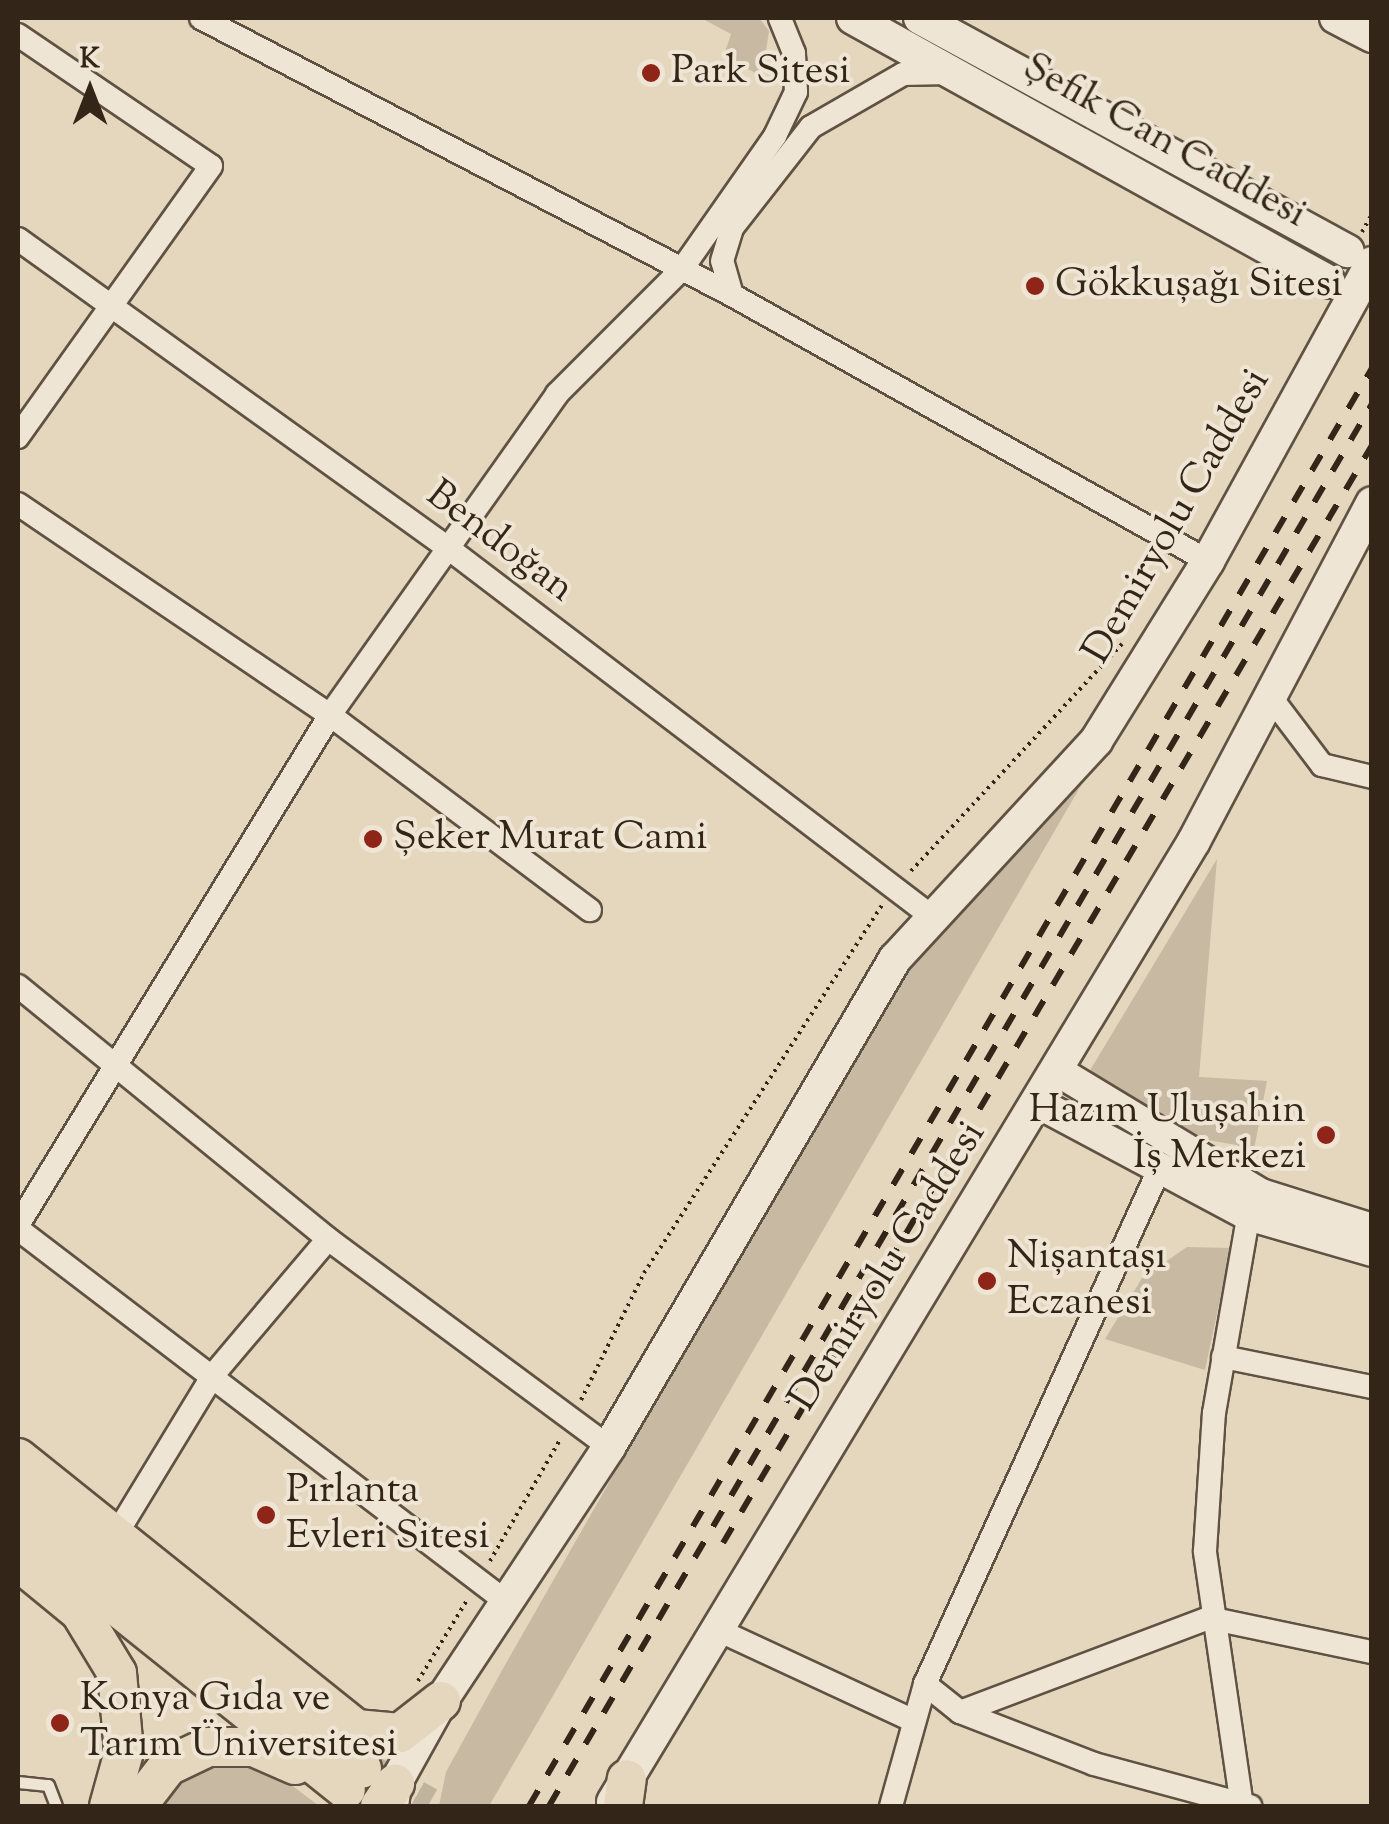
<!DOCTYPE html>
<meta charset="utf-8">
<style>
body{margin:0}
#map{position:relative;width:1389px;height:1824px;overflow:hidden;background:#e5d7be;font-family:"Sorts Mill Goudy",serif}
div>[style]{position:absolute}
.green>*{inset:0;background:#c7b9a2}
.primary-tunnel>*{height:38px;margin-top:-19px;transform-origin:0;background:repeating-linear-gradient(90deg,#c1b49d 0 38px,transparent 0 57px)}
.path>*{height:4px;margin-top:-2px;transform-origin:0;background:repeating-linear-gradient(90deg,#332618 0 2.5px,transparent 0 7.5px)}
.roads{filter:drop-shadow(2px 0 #605242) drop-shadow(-2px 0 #605242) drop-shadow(0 2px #605242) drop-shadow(0 -2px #605242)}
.service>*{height:11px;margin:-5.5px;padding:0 5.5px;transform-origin:5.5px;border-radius:5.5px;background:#eee5d5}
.minor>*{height:22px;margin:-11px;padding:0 11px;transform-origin:11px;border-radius:11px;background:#eee5d5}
.tertiary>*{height:30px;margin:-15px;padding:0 15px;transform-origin:15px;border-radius:15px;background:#eee5d5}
.secondary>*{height:32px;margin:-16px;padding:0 16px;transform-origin:16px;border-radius:16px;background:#eee5d5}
.primary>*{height:38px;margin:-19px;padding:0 19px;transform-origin:19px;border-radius:19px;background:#e5d7be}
.rail>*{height:6px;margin-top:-3px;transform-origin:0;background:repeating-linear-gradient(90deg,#332618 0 18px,transparent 0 36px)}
.dots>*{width:28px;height:28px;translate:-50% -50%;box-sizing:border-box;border:5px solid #eee5d5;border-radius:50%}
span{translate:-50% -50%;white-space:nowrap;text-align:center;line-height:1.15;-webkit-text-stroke:8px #eee5d5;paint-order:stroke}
.poi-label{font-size:40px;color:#332618}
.left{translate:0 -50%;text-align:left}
.right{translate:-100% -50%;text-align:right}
.street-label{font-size:40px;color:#332618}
.frame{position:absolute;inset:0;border:20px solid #332618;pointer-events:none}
.north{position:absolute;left:40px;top:40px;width:100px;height:100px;-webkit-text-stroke:8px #eee5d5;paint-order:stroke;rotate:0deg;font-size:28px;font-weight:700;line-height:40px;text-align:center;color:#332618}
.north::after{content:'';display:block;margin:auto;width:35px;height:45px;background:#332618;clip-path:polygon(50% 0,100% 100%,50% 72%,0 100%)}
</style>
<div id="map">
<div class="green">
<i style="clip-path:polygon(701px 18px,759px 18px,769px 31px,762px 77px,724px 55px,731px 34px)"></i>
<i style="clip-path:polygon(1083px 782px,489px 1806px,439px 1806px,446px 1772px,505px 1665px,900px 973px)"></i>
<i style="clip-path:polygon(1217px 859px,1199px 1077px,1267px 1081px,1251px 1165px,1237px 1145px,1190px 1137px,1086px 1077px)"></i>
<i style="clip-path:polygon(1187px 1247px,1231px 1248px,1205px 1370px,1105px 1339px,1142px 1278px)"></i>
<i style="clip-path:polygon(235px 1758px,273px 1771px,319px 1806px,150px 1806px,197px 1763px)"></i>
</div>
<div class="primary-tunnel">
<i style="left:365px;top:1771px;width:72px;rotate:29.1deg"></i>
</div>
<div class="path">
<i style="left:1362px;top:232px;width:21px;rotate:-61deg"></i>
<i style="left:911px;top:871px;width:310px;rotate:-47.1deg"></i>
<i style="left:581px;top:1400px;width:142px;rotate:-63.6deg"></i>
<i style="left:644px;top:1273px;width:438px;rotate:-57.1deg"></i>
<i style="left:490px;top:1561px;width:140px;rotate:-60deg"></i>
<i style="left:418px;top:1681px;width:95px;rotate:-58.8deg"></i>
</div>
<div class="roads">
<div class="service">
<i style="left:18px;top:1782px;width:30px;rotate:6deg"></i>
<i style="left:48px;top:1785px;width:22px;rotate:69deg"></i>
</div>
<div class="minor">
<i style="left:201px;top:18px;width:599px;rotate:27.55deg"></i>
<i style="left:732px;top:295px;width:545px;rotate:29.2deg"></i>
<i style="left:18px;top:35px;width:233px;rotate:34.2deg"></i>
<i style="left:211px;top:166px;width:333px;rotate:125.5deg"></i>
<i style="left:18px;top:239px;width:530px;rotate:35.7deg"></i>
<i style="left:448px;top:548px;width:606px;rotate:37.29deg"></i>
<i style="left:732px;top:295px;width:35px;rotate:-106deg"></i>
<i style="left:722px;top:261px;width:34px;rotate:-73deg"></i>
<i style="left:732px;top:228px;width:128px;rotate:-52deg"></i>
<i style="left:811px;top:127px;width:106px;rotate:-29.9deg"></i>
<i style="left:903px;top:74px;width:46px;rotate:-1.2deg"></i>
<i style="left:18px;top:504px;width:377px;rotate:34.1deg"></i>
<i style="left:330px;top:715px;width:325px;rotate:36.9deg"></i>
<i style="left:1269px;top:695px;width:88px;rotate:52.9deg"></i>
<i style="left:1322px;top:765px;width:51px;rotate:13.5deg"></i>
<i style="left:18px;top:986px;width:400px;rotate:39.2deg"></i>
<i style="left:328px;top:1239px;width:350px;rotate:36.5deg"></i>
<i style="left:18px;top:1225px;width:598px;rotate:-58.54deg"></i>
<i style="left:330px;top:715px;width:393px;rotate:-54.7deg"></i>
<i style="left:557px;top:394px;width:177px;rotate:-45deg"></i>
<i style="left:682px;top:269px;width:162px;rotate:-55deg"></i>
<i style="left:775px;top:136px;width:49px;rotate:-64.5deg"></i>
<i style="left:796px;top:92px;width:39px;rotate:-93deg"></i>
<i style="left:794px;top:53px;width:38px;rotate:-112deg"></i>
<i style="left:18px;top:1229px;width:611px;rotate:37.36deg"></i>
<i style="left:1223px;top:1357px;width:152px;rotate:11.4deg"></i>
<i style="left:117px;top:1533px;width:185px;rotate:-58.7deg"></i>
<i style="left:213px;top:1375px;width:178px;rotate:-49.8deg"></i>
<i style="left:718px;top:1630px;width:212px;rotate:24.9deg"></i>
<i style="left:925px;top:1684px;width:45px;rotate:38.7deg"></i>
<i style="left:960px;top:1712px;width:144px;rotate:21.2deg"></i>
<i style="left:1094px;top:1764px;width:162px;rotate:15.1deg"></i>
<i style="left:960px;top:1712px;width:266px;rotate:-20.7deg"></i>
<i style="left:1209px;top:1618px;width:167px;rotate:11.8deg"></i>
<i style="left:891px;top:1806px;width:127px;rotate:-74.4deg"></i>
<i style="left:925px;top:1684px;width:563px;rotate:-65.53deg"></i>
<i style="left:1242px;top:1806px;width:258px;rotate:-98.3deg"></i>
<i style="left:1205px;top:1551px;width:138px;rotate:-86.3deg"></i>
<i style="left:1214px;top:1413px;width:215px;rotate:-80.1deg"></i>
</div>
<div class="tertiary">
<i style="left:1335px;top:18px;width:42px;rotate:27.2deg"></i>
<i style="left:1056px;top:1070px;width:240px;rotate:31.2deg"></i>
<i style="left:1261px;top:1194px;width:116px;rotate:17.5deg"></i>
<i style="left:1040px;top:1104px;width:236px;rotate:28.1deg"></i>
<i style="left:1248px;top:1215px;width:129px;rotate:16.2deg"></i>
</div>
<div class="secondary">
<i style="left:853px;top:18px;width:544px;rotate:29.01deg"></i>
<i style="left:920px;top:18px;width:487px;rotate:28.6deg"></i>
<i style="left:613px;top:1802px;width:1123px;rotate:-58.84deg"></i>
<i style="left:1194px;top:841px;width:382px;rotate:-62.2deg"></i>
<i style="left:392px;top:1806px;width:22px;rotate:-82deg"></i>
<i style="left:395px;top:1784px;width:95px;rotate:-61deg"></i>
<i style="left:441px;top:1701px;width:305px;rotate:-56.5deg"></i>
<i style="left:609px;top:1447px;width:566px;rotate:-59.63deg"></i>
<i style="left:895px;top:959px;width:297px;rotate:-47.3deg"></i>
<i style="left:1096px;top:741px;width:212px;rotate:-58.1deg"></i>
<i style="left:1208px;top:561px;width:340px;rotate:-61.2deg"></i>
</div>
<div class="primary">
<i style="left:18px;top:1458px;width:433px;rotate:38.7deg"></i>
<i style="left:356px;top:1729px;width:44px;rotate:5.2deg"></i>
<i style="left:400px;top:1733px;width:52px;rotate:-38deg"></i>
<i style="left:18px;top:1491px;width:442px;rotate:38.9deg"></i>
<i style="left:18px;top:1527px;width:420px;rotate:38.7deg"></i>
<i style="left:18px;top:1561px;width:80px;rotate:39.4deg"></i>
<i style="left:80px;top:1612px;width:71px;rotate:58.8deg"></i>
<i style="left:117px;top:1673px;width:79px;rotate:84.9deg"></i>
<i style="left:124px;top:1752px;width:56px;rotate:105.5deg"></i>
<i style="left:137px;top:1806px;width:51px;rotate:-52.2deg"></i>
<i style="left:168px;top:1766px;width:44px;rotate:-25.4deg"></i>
<i style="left:208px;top:1747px;width:46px"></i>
<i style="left:254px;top:1747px;width:45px;rotate:23.7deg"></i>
<i style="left:380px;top:1806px;width:27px;rotate:-56deg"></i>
<i style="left:623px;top:1806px;width:27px;rotate:-82deg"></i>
</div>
</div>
<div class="rail">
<i style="left:723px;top:1543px;width:1275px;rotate:-59.41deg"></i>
<i style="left:529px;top:1806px;width:1667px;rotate:-59.62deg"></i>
<i style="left:549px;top:1806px;width:1626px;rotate:-59.59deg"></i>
</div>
<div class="dots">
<i style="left:651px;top:73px;background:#8f2418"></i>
<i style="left:1035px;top:286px;background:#8f2418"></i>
<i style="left:373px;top:839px;background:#8f2418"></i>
<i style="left:1326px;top:1135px;background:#8f2418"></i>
<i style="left:987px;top:1281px;background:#8f2418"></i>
<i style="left:266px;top:1515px;background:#8f2418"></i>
<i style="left:60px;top:1723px;background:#8f2418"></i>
</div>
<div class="poi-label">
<span class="left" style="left:671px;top:73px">Park Sitesi</span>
<span class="left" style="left:1055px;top:286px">Gökkuşağı Sitesi</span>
<span class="left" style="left:393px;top:839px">Şeker Murat Cami</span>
<span class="right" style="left:1306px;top:1135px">Hazım Uluşahin<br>İş Merkezi</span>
<span class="left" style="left:1007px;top:1281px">Nişantaşı<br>Eczanesi</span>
<span class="left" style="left:286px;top:1515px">Pırlanta<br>Evleri Sitesi</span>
<span class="left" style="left:80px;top:1723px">Konya Gıda ve<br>Tarım Üniversitesi</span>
</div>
<div class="street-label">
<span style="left:1164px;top:142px;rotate:29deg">Şefik Can Caddesi</span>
<span style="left:1178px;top:517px;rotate:-60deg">Demiryolu Caddesi</span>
<span style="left:499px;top:543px;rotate:37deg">Bendoğan</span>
<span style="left:889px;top:1267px;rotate:-58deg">Demiryolu Caddesi</span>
</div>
<div class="frame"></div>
<div class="north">K</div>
</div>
